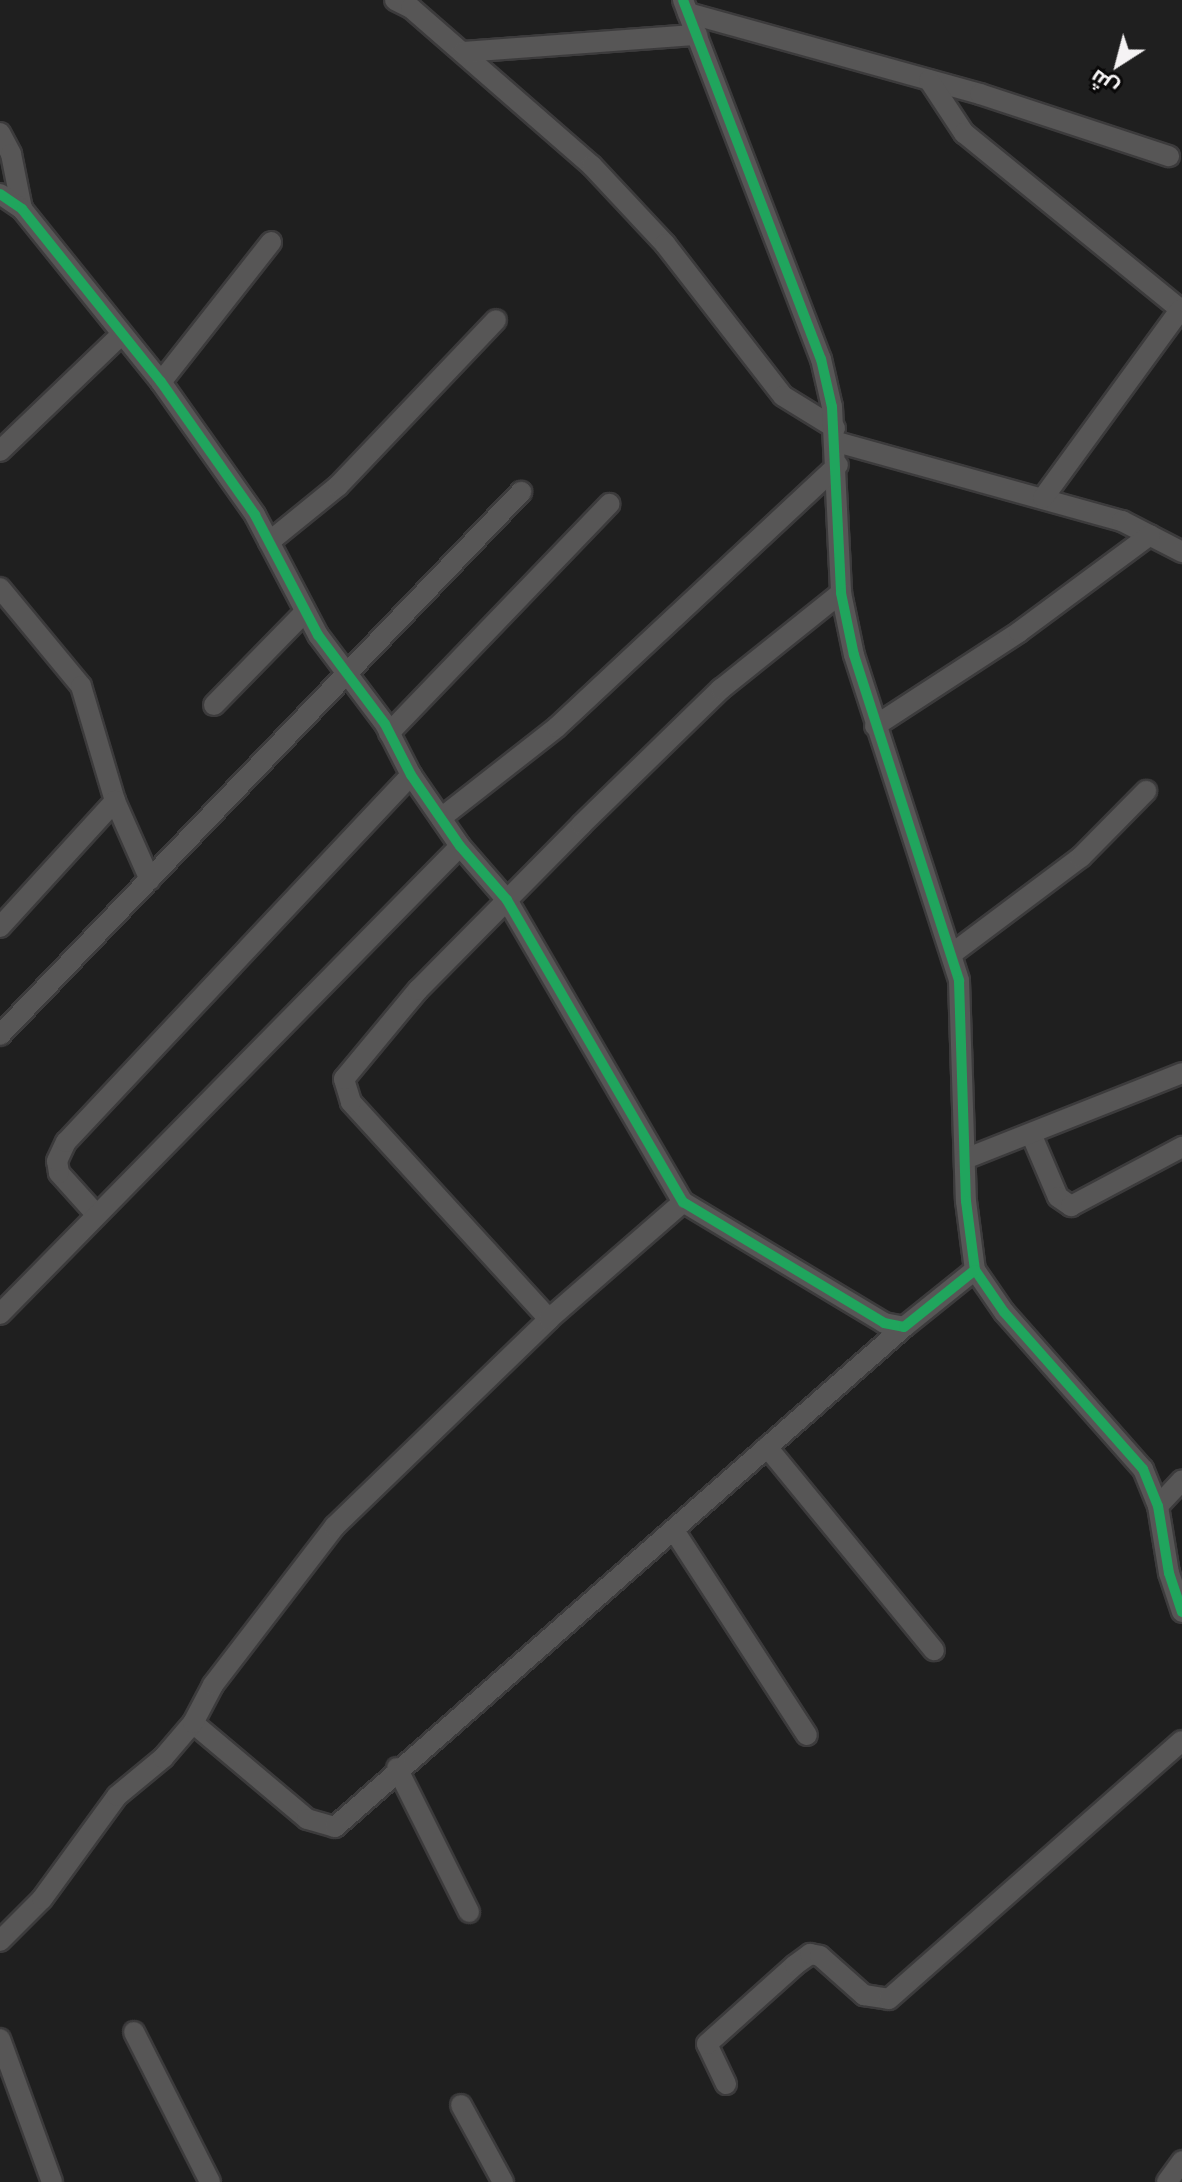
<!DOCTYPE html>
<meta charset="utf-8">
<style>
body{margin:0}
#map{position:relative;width:1182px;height:2182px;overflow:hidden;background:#1f1f1f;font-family:Commissioner,Cairo,sans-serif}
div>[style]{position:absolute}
.roads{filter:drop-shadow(2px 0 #3c3b3c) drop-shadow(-2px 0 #3c3b3c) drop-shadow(0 2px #3c3b3c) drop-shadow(0 -2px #3c3b3c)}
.street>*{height:20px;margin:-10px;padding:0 10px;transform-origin:10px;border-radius:10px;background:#575656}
.cycleway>*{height:10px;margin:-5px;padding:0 5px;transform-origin:5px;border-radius:5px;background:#20a55d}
span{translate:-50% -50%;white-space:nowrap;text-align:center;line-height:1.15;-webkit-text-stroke:8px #090808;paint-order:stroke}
.north{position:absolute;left:1078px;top:24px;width:80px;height:80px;-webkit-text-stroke:6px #090808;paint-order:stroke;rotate:216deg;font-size:22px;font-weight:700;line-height:32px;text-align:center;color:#f5f3f4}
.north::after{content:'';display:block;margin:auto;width:28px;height:36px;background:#f5f3f4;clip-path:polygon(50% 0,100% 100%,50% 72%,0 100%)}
</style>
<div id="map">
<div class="roads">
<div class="street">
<i style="left:395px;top:0;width:18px;rotate:27deg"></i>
<i style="left:411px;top:8px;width:240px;rotate:41.1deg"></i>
<i style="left:592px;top:166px;width:107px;rotate:46.9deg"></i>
<i style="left:665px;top:244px;width:192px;rotate:52.2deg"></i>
<i style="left:783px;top:396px;width:61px;rotate:31.6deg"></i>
<i style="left:683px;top:0;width:385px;rotate:69deg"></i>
<i style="left:821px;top:359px;width:49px;rotate:77.1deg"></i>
<i style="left:832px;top:407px;width:186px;rotate:87.2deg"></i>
<i style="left:841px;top:593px;width:63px;rotate:78.2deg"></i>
<i style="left:854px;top:655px;width:342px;rotate:72.1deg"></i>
<i style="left:959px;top:981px;width:220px;rotate:88.2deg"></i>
<i style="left:966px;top:1201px;width:70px;rotate:82.6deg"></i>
<i style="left:975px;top:1270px;width:51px;rotate:55.4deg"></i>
<i style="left:1004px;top:1312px;width:210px;rotate:48.5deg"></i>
<i style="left:1143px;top:1469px;width:40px;rotate:68deg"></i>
<i style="left:1158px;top:1506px;width:68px;rotate:80.7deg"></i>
<i style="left:1169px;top:1573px;width:41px;rotate:71.6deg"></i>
<i style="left:688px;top:13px;width:303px;rotate:15.5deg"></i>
<i style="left:980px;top:94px;width:199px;rotate:18.2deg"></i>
<i style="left:463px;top:52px;width:235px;rotate:-4.2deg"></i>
<i style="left:929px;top:80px;width:64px;rotate:56.6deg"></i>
<i style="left:964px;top:133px;width:281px;rotate:39.2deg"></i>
<i style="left:0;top:133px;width:24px;rotate:62deg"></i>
<i style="left:11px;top:154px;width:56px;rotate:78.7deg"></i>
<i style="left:0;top:194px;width:27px;rotate:34deg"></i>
<i style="left:22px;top:209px;width:222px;rotate:51.2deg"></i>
<i style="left:161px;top:382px;width:163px;rotate:54.7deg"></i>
<i style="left:255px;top:515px;width:136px;rotate:62.3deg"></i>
<i style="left:318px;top:635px;width:111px;rotate:53deg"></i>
<i style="left:385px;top:724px;width:57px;rotate:63deg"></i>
<i style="left:411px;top:775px;width:86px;rotate:55.4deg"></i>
<i style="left:460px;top:846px;width:72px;rotate:49deg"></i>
<i style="left:507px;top:900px;width:350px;rotate:59.8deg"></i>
<i style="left:683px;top:1202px;width:235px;rotate:31deg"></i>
<i style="left:884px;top:1323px;width:20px;rotate:11deg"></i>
<i style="left:904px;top:1327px;width:91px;rotate:-38.8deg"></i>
<i style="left:161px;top:382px;width:178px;rotate:-51.8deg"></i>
<i style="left:837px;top:442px;width:296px;rotate:15.5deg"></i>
<i style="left:1122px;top:521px;width:68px;rotate:27.3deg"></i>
<i style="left:0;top:451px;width:169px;rotate:-43.8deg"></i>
<i style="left:1043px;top:498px;width:233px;rotate:-53.9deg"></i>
<i style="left:269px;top:542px;width:89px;rotate:-39.1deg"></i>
<i style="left:338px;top:486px;width:229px;rotate:-46.4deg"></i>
<i style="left:0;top:588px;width:127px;rotate:50.4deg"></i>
<i style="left:81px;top:686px;width:120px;rotate:73.5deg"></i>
<i style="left:115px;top:801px;width:86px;rotate:66.1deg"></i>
<i style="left:214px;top:705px;width:130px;rotate:-45.6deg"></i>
<i style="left:875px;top:726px;width:172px;rotate:-33.1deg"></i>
<i style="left:1019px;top:632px;width:163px;rotate:-36.5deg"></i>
<i style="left:389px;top:733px;width:318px;rotate:-46.1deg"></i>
<i style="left:441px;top:818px;width:147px;rotate:-38.1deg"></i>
<i style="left:557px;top:727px;width:384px;rotate:-43deg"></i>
<i style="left:0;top:927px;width:171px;rotate:-47.6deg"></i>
<i style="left:953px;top:953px;width:160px;rotate:-36.9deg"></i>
<i style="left:1081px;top:857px;width:93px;rotate:-45.4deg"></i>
<i style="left:0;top:1035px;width:753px;rotate:-46.18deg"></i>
<i style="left:1032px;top:1136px;width:66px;rotate:66.9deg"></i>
<i style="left:1058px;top:1197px;width:16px;rotate:35deg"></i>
<i style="left:1071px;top:1206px;width:126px;rotate:-28deg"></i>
<i style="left:965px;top:1159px;width:233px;rotate:-21.6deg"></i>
<i style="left:95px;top:1213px;width:54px;rotate:-132deg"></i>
<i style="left:59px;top:1173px;width:12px;rotate:-99deg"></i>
<i style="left:57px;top:1161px;width:21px;rotate:-65deg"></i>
<i style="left:66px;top:1142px;width:504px;rotate:-46.77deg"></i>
<i style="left:0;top:1314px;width:656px;rotate:-45.49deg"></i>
<i style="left:549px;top:1319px;width:294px;rotate:-132.4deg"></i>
<i style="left:351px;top:1102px;width:24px;rotate:-107deg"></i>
<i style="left:344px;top:1079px;width:116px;rotate:-50.3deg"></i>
<i style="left:418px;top:990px;width:233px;rotate:-45.3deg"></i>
<i style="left:582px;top:824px;width:194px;rotate:-44.2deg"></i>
<i style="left:721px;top:689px;width:154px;rotate:-38.7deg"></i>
<i style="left:767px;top:1447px;width:263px;rotate:50.6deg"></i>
<i style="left:1158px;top:1506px;width:35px;rotate:-47deg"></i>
<i style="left:675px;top:1532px;width:242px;rotate:57deg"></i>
<i style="left:193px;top:1723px;width:149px;rotate:40.1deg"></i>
<i style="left:307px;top:1819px;width:29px;rotate:16deg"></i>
<i style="left:335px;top:1827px;width:757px;rotate:-41.31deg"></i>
<i style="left:397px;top:1768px;width:161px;rotate:63.4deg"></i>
<i style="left:0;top:1941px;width:59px;rotate:-45deg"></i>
<i style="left:42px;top:1899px;width:127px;rotate:-53.9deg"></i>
<i style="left:117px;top:1796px;width:60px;rotate:-39.6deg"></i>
<i style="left:163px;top:1758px;width:46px;rotate:-49.4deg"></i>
<i style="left:193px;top:1723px;width:43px;rotate:-62.2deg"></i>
<i style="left:213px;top:1685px;width:200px;rotate:-52.5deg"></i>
<i style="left:335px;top:1526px;width:298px;rotate:-44deg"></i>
<i style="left:549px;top:1319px;width:178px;rotate:-41.1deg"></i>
<i style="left:134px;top:2032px;width:168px;rotate:63.1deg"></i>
<i style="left:0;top:2039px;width:152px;rotate:70deg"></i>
<i style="left:726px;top:2084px;width:44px;rotate:-115.4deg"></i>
<i style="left:707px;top:2044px;width:118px;rotate:-41.9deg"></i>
<i style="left:795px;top:1965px;width:19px;rotate:-36deg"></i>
<i style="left:810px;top:1954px;width:10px;rotate:11deg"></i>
<i style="left:820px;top:1956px;width:59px;rotate:41.6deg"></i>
<i style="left:864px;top:1995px;width:25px;rotate:9deg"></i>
<i style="left:889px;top:1999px;width:390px;rotate:-41.4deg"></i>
<i style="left:461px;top:2105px;width:88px;rotate:61.4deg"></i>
<i style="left:1167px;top:2182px;width:26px;rotate:-54deg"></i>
</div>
</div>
<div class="cycleway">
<i style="left:683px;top:0;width:385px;rotate:69deg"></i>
<i style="left:821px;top:359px;width:49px;rotate:77.1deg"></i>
<i style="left:832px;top:407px;width:186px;rotate:87.2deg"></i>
<i style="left:841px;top:593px;width:63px;rotate:78.2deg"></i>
<i style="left:854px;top:655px;width:342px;rotate:72.1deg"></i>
<i style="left:959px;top:981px;width:220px;rotate:88.2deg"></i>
<i style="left:966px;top:1201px;width:70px;rotate:82.6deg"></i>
<i style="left:975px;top:1270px;width:51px;rotate:55.4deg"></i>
<i style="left:1004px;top:1312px;width:210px;rotate:48.5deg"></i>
<i style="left:1143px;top:1469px;width:40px;rotate:68deg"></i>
<i style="left:1158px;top:1506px;width:68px;rotate:80.7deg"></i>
<i style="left:1169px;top:1573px;width:41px;rotate:71.6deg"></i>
<i style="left:0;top:194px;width:27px;rotate:34deg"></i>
<i style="left:22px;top:209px;width:222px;rotate:51.2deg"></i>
<i style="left:161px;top:382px;width:163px;rotate:54.7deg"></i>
<i style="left:255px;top:515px;width:136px;rotate:62.3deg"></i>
<i style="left:318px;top:635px;width:111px;rotate:53deg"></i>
<i style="left:385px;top:724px;width:57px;rotate:63deg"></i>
<i style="left:411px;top:775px;width:86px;rotate:55.4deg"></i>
<i style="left:460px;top:846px;width:72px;rotate:49deg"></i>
<i style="left:507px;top:900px;width:350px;rotate:59.8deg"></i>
<i style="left:683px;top:1202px;width:235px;rotate:31deg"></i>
<i style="left:884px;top:1323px;width:20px;rotate:11deg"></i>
<i style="left:904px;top:1327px;width:91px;rotate:-38.8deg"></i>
</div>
<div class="north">ش</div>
</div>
